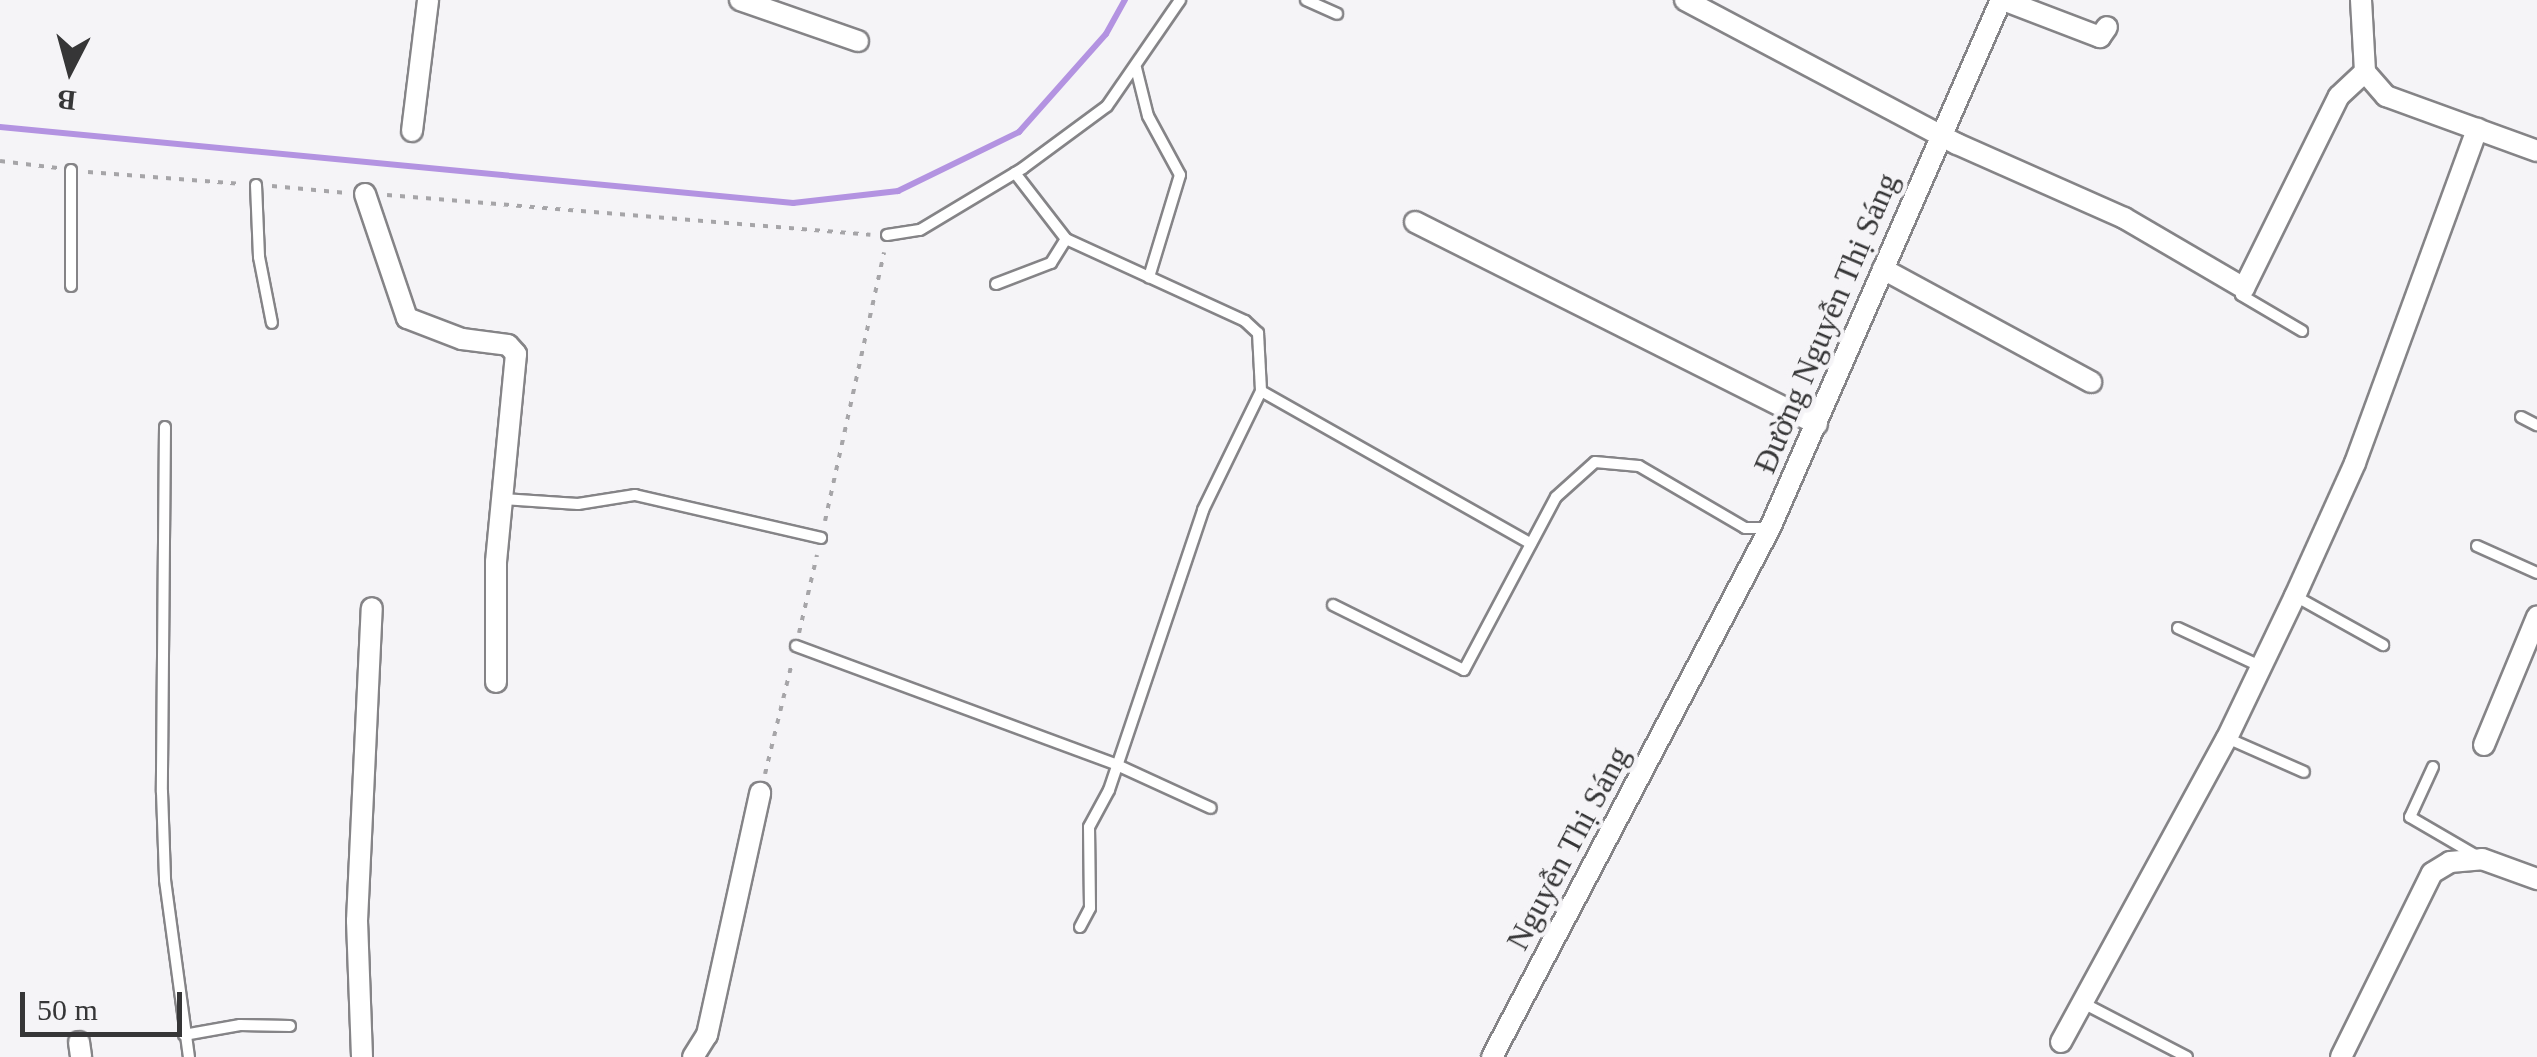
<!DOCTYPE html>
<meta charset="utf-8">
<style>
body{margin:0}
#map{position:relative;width:2537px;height:1057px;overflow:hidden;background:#f5f4f7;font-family:Georgia,serif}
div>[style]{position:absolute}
.stream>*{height:6px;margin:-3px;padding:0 3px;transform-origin:3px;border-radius:3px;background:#b393e1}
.path>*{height:4px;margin-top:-2px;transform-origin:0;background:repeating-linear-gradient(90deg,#a6a5a8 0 5px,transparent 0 13px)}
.roads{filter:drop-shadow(2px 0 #858487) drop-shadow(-2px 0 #858487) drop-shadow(0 2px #858487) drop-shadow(0 -2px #858487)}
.service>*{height:10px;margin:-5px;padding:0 5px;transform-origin:5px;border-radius:5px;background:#fff}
.minor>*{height:20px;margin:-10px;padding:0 10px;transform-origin:10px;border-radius:10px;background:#fff}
span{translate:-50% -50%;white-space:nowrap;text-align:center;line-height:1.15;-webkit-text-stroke:9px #f5f4f7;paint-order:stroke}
.street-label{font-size:32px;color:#363637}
.north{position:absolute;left:20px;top:20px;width:100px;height:100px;-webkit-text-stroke:8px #f5f4f7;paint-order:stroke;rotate:186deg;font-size:28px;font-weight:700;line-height:40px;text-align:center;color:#363637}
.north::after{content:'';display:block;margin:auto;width:35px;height:45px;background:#363637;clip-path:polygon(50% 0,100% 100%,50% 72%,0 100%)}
.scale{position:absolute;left:20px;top:992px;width:162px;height:45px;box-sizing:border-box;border:5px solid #363637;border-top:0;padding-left:12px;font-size:30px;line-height:35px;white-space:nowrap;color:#363637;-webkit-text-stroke:8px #f5f4f7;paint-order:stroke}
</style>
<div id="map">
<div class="stream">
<i style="left:0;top:127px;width:797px;rotate:5.47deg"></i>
<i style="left:793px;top:203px;width:106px;rotate:-6.5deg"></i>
<i style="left:898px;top:191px;width:135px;rotate:-26deg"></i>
<i style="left:1019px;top:132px;width:131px;rotate:-48.4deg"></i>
<i style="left:1106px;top:34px;width:39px;rotate:-61deg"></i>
</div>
<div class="path">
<i style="left:0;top:161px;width:58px;rotate:6.9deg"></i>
<i style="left:88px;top:172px;width:155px;rotate:4.4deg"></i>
<i style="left:272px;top:186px;width:75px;rotate:5.3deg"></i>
<i style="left:387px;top:195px;width:485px;rotate:4.7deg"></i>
<i style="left:825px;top:521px;width:275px;rotate:-77.6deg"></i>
<i style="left:799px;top:633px;width:80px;rotate:-77deg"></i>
<i style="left:765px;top:774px;width:115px;rotate:-76.4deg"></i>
</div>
<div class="roads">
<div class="service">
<i style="left:1306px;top:0;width:34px;rotate:24deg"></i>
<i style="left:1136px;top:68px;width:49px;rotate:76deg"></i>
<i style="left:1148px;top:116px;width:67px;rotate:61.5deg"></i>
<i style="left:1180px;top:175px;width:107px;rotate:106.9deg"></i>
<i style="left:71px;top:170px;width:116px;rotate:90deg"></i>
<i style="left:1015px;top:173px;width:83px;rotate:52.3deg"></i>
<i style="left:1066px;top:239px;width:197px;rotate:24.6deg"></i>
<i style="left:1245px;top:321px;width:18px;rotate:43deg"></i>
<i style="left:1258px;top:333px;width:58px;rotate:87deg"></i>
<i style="left:256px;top:185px;width:72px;rotate:87.6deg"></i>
<i style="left:259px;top:257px;width:67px;rotate:78.9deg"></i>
<i style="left:887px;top:235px;width:33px;rotate:-9deg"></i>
<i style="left:920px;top:230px;width:120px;rotate:-31deg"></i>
<i style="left:1023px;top:168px;width:104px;rotate:-36.4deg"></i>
<i style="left:1107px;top:106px;width:129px;rotate:-55.4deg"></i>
<i style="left:996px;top:284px;width:59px;rotate:-20.9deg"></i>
<i style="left:1051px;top:263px;width:28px;rotate:-58deg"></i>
<i style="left:2243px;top:289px;width:6px;rotate:108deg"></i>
<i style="left:2241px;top:295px;width:71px;rotate:30.5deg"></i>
<i style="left:2521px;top:417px;width:18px;rotate:27deg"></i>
<i style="left:165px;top:427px;width:365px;rotate:90.5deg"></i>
<i style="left:162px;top:792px;width:88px;rotate:88deg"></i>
<i style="left:165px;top:880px;width:179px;rotate:82.3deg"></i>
<i style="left:503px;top:499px;width:75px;rotate:3.8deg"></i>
<i style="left:578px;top:504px;width:58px;rotate:-9deg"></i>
<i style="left:635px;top:495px;width:191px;rotate:13deg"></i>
<i style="left:2477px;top:546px;width:66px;rotate:24.2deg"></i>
<i style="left:2295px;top:596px;width:101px;rotate:29.1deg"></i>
<i style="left:1333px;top:605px;width:146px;rotate:26.4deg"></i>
<i style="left:1464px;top:670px;width:196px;rotate:-62deg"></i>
<i style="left:1556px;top:497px;width:52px;rotate:-41.9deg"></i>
<i style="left:1595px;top:462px;width:44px;rotate:5.2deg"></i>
<i style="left:1639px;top:466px;width:123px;rotate:30.3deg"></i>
<i style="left:1745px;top:528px;width:24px"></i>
<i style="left:2178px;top:628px;width:90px;rotate:24.9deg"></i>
<i style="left:796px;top:646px;width:342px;rotate:20.3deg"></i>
<i style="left:1117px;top:765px;width:103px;rotate:24.6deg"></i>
<i style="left:2227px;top:738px;width:84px;rotate:23.8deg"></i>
<i style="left:2433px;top:767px;width:55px;rotate:114.7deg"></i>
<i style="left:2410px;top:817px;width:78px;rotate:30.2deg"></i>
<i style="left:1080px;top:927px;width:21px;rotate:-62deg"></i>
<i style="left:1090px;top:908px;width:81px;rotate:-90.7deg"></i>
<i style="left:1089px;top:827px;width:42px;rotate:-61.6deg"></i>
<i style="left:1109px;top:790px;width:295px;rotate:-71.4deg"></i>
<i style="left:1203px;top:510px;width:132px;rotate:-64deg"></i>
<i style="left:1261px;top:391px;width:310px;rotate:29.5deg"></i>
<i style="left:2083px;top:1003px;width:117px;rotate:27.4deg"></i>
<i style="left:184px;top:1035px;width:57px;rotate:-10.1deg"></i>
<i style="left:240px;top:1025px;width:50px;rotate:1.1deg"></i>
</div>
<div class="minor">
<i style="left:740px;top:0;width:125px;rotate:19.2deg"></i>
<i style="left:1685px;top:0;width:308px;rotate:27.9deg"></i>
<i style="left:1957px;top:144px;width:183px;rotate:23.9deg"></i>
<i style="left:2124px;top:218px;width:139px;rotate:30.3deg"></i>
<i style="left:2244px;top:288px;width:214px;rotate:-63.7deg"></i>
<i style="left:2339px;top:96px;width:35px;rotate:-43deg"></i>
<i style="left:2003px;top:0;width:104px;rotate:20.9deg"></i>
<i style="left:2100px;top:37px;width:12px;rotate:-55deg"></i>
<i style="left:2361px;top:0;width:72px;rotate:86.8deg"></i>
<i style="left:2365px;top:72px;width:32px;rotate:49deg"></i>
<i style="left:2386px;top:96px;width:161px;rotate:20deg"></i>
<i style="left:412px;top:131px;width:132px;rotate:-83deg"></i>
<i style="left:365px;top:194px;width:131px;rotate:71.3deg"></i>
<i style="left:407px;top:318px;width:59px;rotate:20.9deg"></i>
<i style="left:462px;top:339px;width:46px;rotate:7.4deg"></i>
<i style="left:508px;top:345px;width:12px;rotate:48deg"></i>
<i style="left:516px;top:354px;width:209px;rotate:95.5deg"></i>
<i style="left:496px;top:562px;width:120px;rotate:90deg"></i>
<i style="left:1415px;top:222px;width:450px;rotate:26.7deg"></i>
<i style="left:1883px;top:269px;width:237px;rotate:28.5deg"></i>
<i style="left:2484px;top:745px;width:139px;rotate:-67.5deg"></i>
<i style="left:79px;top:1042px;width:15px;rotate:82deg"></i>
<i style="left:2061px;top:1042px;width:346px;rotate:-61.4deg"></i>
<i style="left:2227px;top:738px;width:157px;rotate:-64.4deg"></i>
<i style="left:2295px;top:596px;width:146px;rotate:-65.7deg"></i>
<i style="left:2355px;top:463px;width:356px;rotate:-69.9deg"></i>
<i style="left:362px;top:1057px;width:136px;rotate:-92.1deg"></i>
<i style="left:357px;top:921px;width:313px;rotate:-87.3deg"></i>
<i style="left:693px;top:1057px;width:26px;rotate:-58deg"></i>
<i style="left:707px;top:1035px;width:248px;rotate:-77.6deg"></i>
<i style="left:1492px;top:1057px;width:598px;rotate:-62.28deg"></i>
<i style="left:1770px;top:528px;width:576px;rotate:-66.37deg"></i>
<i style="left:2341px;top:1057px;width:205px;rotate:-63.7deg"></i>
<i style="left:2432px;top:873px;width:21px;rotate:-31deg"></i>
<i style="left:2450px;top:862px;width:32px;rotate:-5deg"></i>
<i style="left:2482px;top:859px;width:59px;rotate:20deg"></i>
</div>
</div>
<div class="street-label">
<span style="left:1826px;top:323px;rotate:-67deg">Đường Nguyễn Thị Sáng</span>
<span style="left:1568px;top:848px;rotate:-62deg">Nguyễn Thị Sáng</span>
</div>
<div class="north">B</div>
<div class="scale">50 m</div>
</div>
